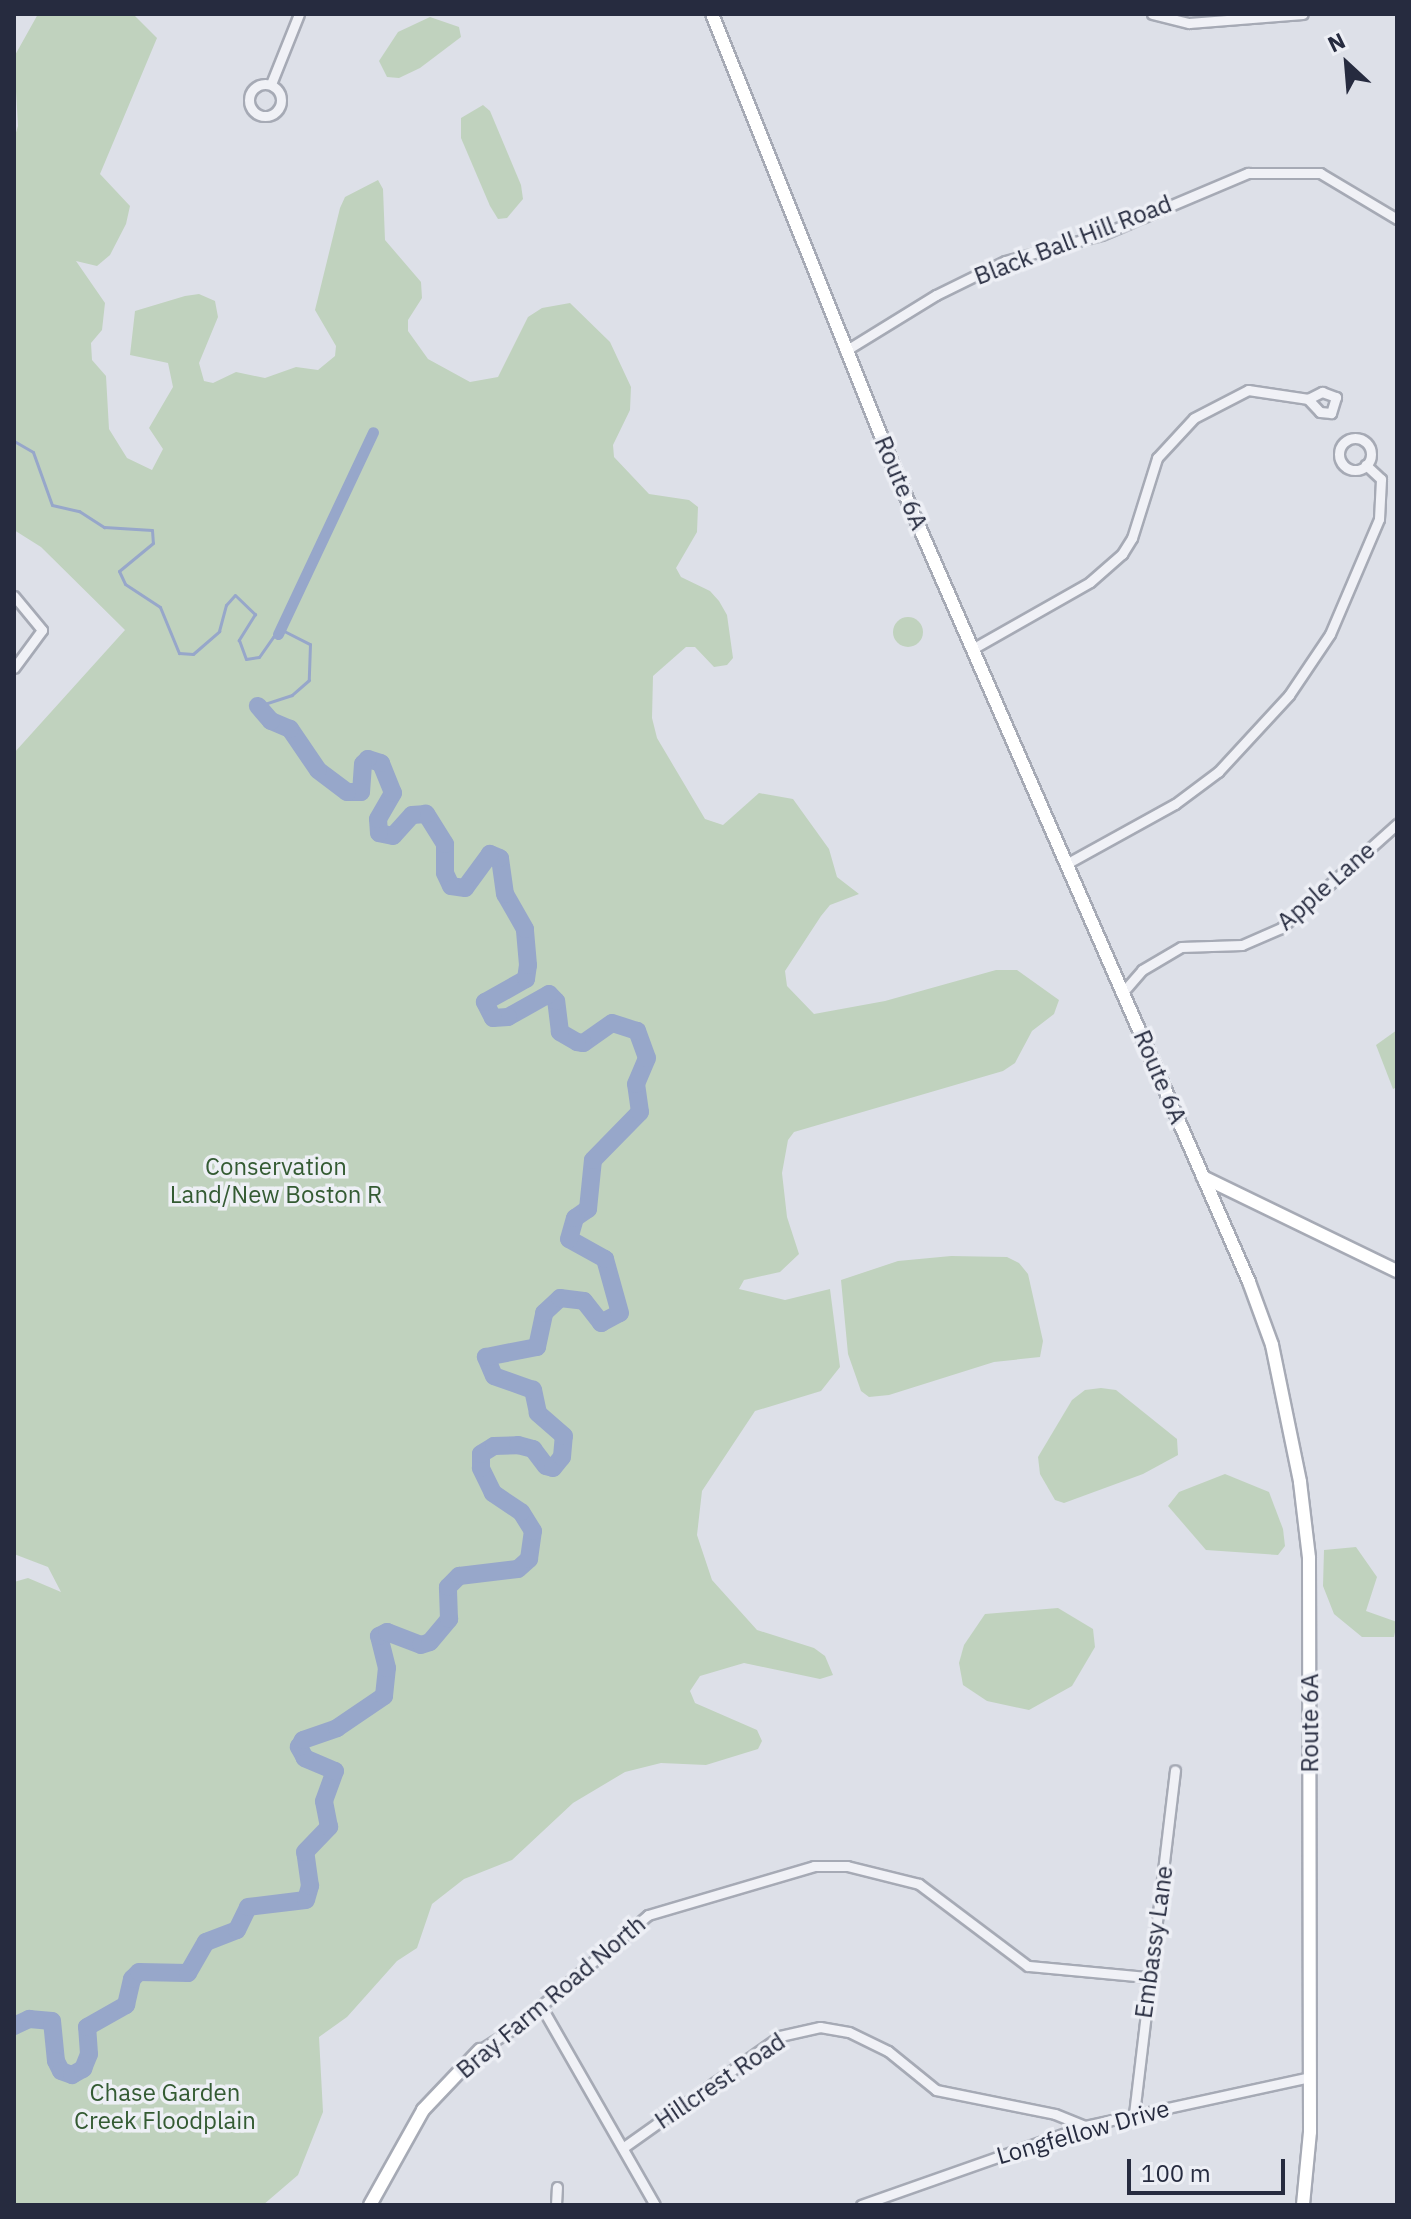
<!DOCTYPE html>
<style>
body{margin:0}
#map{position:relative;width:1411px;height:2219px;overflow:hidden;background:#dde0e8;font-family:"IBM Plex Sans",sans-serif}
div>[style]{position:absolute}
.green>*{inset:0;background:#c0d2be}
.round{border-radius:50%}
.stream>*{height:3px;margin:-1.5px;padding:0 1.5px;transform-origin:1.5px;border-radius:1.5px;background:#97a7ca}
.canal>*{height:11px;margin:-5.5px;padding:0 5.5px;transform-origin:5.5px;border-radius:5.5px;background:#97a7ca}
.river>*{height:18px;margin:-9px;padding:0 9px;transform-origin:9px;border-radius:9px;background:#97a7ca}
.roads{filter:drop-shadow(2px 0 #a6aab5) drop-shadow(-2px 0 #a6aab5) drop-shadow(0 2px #a6aab5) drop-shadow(0 -2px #a6aab5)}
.street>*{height:9px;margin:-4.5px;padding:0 4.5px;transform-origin:4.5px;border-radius:4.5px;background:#f0f1f6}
.street>.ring{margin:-4.5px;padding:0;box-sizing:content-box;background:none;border:9px solid #f0f1f6;border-radius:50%}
.secondary>*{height:12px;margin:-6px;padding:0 6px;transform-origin:6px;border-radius:6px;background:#fff}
span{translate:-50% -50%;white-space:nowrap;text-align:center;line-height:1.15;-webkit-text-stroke:7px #edeff5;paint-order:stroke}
.street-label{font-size:24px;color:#262b3f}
.park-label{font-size:24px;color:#345b33}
.frame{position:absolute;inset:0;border:16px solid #262b3f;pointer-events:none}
.north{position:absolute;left:1307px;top:24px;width:80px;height:80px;-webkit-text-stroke:6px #edeff5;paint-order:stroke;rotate:334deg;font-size:22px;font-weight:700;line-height:32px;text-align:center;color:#262b3f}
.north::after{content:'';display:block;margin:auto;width:28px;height:36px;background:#262b3f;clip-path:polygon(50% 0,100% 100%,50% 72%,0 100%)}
.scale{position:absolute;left:1127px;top:2159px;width:158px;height:36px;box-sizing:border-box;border:4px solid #262b3f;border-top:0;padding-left:10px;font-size:24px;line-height:28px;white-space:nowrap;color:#262b3f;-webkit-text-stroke:6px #edeff5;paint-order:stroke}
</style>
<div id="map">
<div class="green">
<i style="clip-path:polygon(38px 14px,133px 14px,157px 38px,100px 174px,130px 206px,126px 224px,110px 255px,97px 266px,76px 261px,105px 303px,102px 330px,91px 343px,92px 360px,106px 376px,109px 429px,127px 458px,152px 470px,163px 449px,149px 428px,173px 387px,168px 363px,130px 355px,135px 311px,185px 296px,199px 294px,215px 301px,218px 317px,199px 363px,204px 381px,213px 383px,236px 372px,265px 378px,296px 367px,318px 370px,335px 356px,336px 346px,315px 310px,340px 208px,345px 197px,378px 180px,383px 189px,385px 240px,421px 282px,422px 298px,408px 320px,408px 331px,428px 359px,470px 382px,498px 377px,528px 317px,542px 308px,570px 303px,610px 342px,631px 387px,630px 410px,613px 445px,614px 457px,649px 494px,689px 500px,698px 507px,697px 532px,676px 568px,681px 577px,710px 591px,719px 601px,727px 615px,733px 658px,727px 665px,714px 667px,695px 647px,686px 647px,653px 676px,652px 718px,657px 738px,705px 819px,723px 825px,759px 793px,793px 799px,829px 849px,837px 877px,859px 894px,830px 905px,821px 916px,785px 971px,787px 986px,814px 1014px,885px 1001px,996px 970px,1017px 970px,1059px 1000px,1054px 1014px,1032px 1031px,1015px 1063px,1003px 1071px,794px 1132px,788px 1140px,782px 1173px,787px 1217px,799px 1254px,780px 1272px,744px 1280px,739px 1289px,785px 1300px,830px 1289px,840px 1367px,821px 1391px,755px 1411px,702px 1491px,697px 1535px,712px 1580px,757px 1630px,814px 1648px,825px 1656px,833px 1675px,820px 1679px,744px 1663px,700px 1676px,690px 1691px,695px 1703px,757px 1730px,762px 1741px,758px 1749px,706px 1765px,661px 1763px,625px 1772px,573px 1803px,512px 1860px,464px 1879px,432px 1904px,417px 1948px,397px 1961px,347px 2017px,319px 2037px,323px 2112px,298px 2175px,263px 2205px,14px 2205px,14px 1582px,28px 1578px,61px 1592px,48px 1567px,14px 1554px,14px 753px,125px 630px,41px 547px,14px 530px,14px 139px,18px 126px,14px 57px)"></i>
<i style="clip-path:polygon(430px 17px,459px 27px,461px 37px,420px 68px,399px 78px,387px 77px,379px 61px,398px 32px)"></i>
<i style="clip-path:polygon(483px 105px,490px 111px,521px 185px,523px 199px,507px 218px,498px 219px,490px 206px,461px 138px,461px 118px)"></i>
<i class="round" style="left:893px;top:617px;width:30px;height:30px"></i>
<i style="clip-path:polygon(1397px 1030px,1397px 1087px,1393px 1089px,1376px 1045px)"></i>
<i style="clip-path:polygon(951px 1256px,1007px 1257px,1019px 1263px,1028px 1274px,1043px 1341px,1040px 1357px,994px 1362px,889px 1395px,869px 1397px,861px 1391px,848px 1354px,841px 1280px,898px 1261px)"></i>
<i style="clip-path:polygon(1101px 1388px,1116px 1390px,1177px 1439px,1178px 1455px,1143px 1474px,1064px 1503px,1055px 1500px,1040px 1474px,1038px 1457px,1072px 1400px,1085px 1390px)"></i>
<i style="clip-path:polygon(1225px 1474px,1269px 1492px,1283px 1529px,1285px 1546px,1278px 1555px,1206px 1550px,1168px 1506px,1179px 1492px)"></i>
<i style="clip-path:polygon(1356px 1547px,1377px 1577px,1366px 1611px,1397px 1622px,1394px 1637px,1362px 1637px,1334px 1614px,1323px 1586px,1324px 1550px)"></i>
<i style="clip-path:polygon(1058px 1608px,1093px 1629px,1095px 1647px,1072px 1686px,1029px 1710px,987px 1701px,963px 1685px,959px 1663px,964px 1645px,985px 1614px)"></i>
</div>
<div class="stream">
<i style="left:14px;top:441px;width:22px;rotate:30deg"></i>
<i style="left:33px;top:452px;width:56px;rotate:70.3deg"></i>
<i style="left:52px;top:505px;width:28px;rotate:13deg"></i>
<i style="left:79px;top:511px;width:30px;rotate:33deg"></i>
<i style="left:104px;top:527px;width:48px;rotate:3.6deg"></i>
<i style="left:152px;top:530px;width:13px;rotate:86deg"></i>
<i style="left:153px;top:543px;width:44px;rotate:140.5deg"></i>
<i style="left:119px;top:571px;width:14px;rotate:65deg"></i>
<i style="left:125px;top:584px;width:42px;rotate:33.3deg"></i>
<i style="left:160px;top:607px;width:50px;rotate:67.6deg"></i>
<i style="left:179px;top:653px;width:14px;rotate:4deg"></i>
<i style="left:193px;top:654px;width:35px;rotate:-41deg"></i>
<i style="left:219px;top:631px;width:27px;rotate:-75deg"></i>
<i style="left:226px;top:605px;width:13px;rotate:-48deg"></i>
<i style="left:235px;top:595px;width:28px;rotate:44deg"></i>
<i style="left:255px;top:614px;width:31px;rotate:122deg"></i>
<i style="left:239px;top:640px;width:20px;rotate:70deg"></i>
<i style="left:246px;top:659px;width:13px;rotate:-9deg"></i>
<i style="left:259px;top:657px;width:24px;rotate:-55deg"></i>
<i style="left:273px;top:637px;width:13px;rotate:-29deg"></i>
<i style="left:284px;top:631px;width:29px;rotate:27deg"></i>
<i style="left:310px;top:644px;width:36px;rotate:92deg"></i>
<i style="left:309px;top:680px;width:23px;rotate:139deg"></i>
<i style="left:292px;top:695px;width:36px;rotate:162deg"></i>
</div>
<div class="canal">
<i style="left:278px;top:634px;width:223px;rotate:-64.8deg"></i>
</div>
<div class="river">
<i style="left:14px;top:2026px;width:17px;rotate:-25deg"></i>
<i style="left:29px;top:2019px;width:23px;rotate:5deg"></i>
<i style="left:52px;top:2021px;width:40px;rotate:84.3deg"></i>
<i style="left:56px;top:2061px;width:11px;rotate:63deg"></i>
<i style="left:61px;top:2071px;width:12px;rotate:20deg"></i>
<i style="left:72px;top:2075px;width:13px;rotate:-29deg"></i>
<i style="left:83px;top:2069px;width:16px;rotate:-68deg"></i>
<i style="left:89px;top:2054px;width:27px;rotate:-94deg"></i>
<i style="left:87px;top:2027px;width:45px;rotate:-29.4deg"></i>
<i style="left:126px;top:2005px;width:27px;rotate:-77deg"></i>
<i style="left:132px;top:1979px;width:10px;rotate:-45deg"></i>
<i style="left:139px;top:1972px;width:49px;rotate:1.2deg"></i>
<i style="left:188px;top:1973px;width:36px;rotate:-60deg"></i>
<i style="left:206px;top:1942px;width:33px;rotate:-21deg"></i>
<i style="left:237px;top:1930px;width:25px;rotate:-64deg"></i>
<i style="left:248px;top:1907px;width:58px;rotate:-6.9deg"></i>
<i style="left:306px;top:1900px;width:15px;rotate:-74deg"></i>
<i style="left:310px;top:1886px;width:34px;rotate:-98deg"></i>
<i style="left:305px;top:1852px;width:35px;rotate:-46deg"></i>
<i style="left:329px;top:1827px;width:26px;rotate:-101deg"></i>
<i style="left:324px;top:1801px;width:32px;rotate:-70deg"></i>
<i style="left:335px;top:1771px;width:33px;rotate:-157deg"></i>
<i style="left:305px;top:1758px;width:13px;rotate:-119deg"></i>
<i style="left:299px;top:1747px;width:8px;rotate:-60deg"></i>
<i style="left:303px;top:1740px;width:36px;rotate:-19deg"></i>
<i style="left:337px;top:1728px;width:57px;rotate:-34.2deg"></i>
<i style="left:384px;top:1696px;width:28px;rotate:-84deg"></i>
<i style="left:387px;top:1668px;width:33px;rotate:-104deg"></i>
<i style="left:379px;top:1636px;width:9px;rotate:-27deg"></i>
<i style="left:387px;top:1632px;width:36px;rotate:21deg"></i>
<i style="left:421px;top:1645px;width:9px;rotate:-18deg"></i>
<i style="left:430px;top:1642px;width:30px;rotate:-50deg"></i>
<i style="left:449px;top:1619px;width:32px;rotate:-92deg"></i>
<i style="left:448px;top:1587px;width:16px;rotate:-45deg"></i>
<i style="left:459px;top:1576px;width:59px;rotate:-6.8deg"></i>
<i style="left:518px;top:1569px;width:15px;rotate:-42deg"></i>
<i style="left:529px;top:1559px;width:28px;rotate:-82deg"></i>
<i style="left:533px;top:1531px;width:22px;rotate:-122deg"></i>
<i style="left:521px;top:1512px;width:34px;rotate:-146deg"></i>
<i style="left:493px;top:1493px;width:28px;rotate:-116deg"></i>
<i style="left:481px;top:1468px;width:14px;rotate:-90deg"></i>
<i style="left:481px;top:1454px;width:15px;rotate:-32deg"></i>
<i style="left:494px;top:1446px;width:24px;rotate:-2deg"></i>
<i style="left:518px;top:1445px;width:16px;rotate:15deg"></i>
<i style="left:533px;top:1449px;width:21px;rotate:53deg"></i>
<i style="left:546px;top:1466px;width:7px;rotate:16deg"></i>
<i style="left:553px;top:1468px;width:14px;rotate:-51deg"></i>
<i style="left:562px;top:1457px;width:21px;rotate:-85deg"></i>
<i style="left:564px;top:1436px;width:35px;rotate:-139deg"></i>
<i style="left:538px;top:1413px;width:24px;rotate:-102deg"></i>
<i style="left:533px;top:1390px;width:41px;rotate:-160.3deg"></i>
<i style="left:494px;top:1376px;width:21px;rotate:-113deg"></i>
<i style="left:486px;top:1357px;width:52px;rotate:-11.1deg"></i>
<i style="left:537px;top:1347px;width:35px;rotate:-78deg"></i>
<i style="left:544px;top:1313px;width:22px;rotate:-43deg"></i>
<i style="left:560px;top:1298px;width:24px;rotate:7deg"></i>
<i style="left:584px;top:1301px;width:28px;rotate:52deg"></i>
<i style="left:601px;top:1323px;width:21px;rotate:-28deg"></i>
<i style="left:620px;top:1313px;width:56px;rotate:-105.5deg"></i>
<i style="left:605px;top:1259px;width:41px;rotate:-150.9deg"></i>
<i style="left:569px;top:1239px;width:22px;rotate:-74deg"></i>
<i style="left:575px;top:1218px;width:16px;rotate:-35deg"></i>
<i style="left:588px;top:1209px;width:49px;rotate:-84.2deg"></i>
<i style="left:593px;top:1160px;width:67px;rotate:-45.6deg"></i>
<i style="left:640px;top:1112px;width:28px;rotate:-98deg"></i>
<i style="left:636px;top:1084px;width:28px;rotate:-67deg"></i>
<i style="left:647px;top:1058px;width:29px;rotate:-110deg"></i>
<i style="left:637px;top:1031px;width:26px;rotate:-162deg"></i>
<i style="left:612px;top:1023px;width:35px;rotate:145deg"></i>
<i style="left:583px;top:1043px;width:6px;rotate:-171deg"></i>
<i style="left:577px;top:1042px;width:20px;rotate:-150deg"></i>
<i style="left:560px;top:1032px;width:31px;rotate:-97deg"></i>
<i style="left:556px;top:1001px;width:10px;rotate:-135deg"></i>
<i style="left:549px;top:994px;width:47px;rotate:150.7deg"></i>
<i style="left:508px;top:1017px;width:15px;rotate:176deg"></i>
<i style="left:493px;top:1018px;width:18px;rotate:-117deg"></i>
<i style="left:485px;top:1002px;width:47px;rotate:-29.3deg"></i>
<i style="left:526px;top:979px;width:14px;rotate:-82deg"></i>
<i style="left:528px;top:965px;width:36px;rotate:-95deg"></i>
<i style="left:525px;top:929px;width:40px;rotate:-119.7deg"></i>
<i style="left:505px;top:894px;width:36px;rotate:-98deg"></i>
<i style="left:500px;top:858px;width:11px;rotate:-158deg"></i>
<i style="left:490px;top:854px;width:42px;rotate:126.3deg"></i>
<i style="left:465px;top:888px;width:14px;rotate:-172deg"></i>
<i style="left:451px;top:886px;width:14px;rotate:-115deg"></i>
<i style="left:445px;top:873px;width:29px;rotate:-90deg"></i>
<i style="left:445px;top:844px;width:36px;rotate:-122deg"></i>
<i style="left:426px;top:814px;width:14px;rotate:176deg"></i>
<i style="left:412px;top:815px;width:28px;rotate:132deg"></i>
<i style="left:393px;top:836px;width:14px;rotate:-168deg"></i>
<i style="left:379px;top:833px;width:14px;rotate:-94deg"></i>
<i style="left:378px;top:819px;width:30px;rotate:-60deg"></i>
<i style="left:393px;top:793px;width:32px;rotate:-112deg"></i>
<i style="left:381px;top:763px;width:14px;rotate:-163deg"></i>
<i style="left:368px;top:759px;width:7px;rotate:135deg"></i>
<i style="left:363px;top:764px;width:28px;rotate:94deg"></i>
<i style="left:361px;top:792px;width:14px;rotate:180deg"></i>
<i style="left:347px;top:792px;width:36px;rotate:-143deg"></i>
<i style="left:318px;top:770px;width:50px;rotate:-124.3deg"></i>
<i style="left:290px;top:729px;width:21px;rotate:-157deg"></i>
<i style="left:271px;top:721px;width:20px;rotate:-131deg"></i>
</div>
<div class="roads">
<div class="street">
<i style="left:1152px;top:14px;width:38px;rotate:14deg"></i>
<i style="left:1189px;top:23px;width:114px;rotate:-4.5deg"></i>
<i class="ring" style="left:249px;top:84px;width:23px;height:23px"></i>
<i style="left:271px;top:84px;width:75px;rotate:-68.2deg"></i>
<i style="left:845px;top:351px;width:107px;rotate:-31.6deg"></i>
<i style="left:936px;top:295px;width:77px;rotate:-26.2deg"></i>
<i style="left:1005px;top:261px;width:99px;rotate:-15.2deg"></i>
<i style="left:1101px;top:235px;width:160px;rotate:-22.9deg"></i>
<i style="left:1248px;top:173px;width:72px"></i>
<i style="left:1320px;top:173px;width:90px;rotate:30.9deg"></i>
<i style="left:1322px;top:392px;width:15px;rotate:20deg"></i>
<i style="left:1336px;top:397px;width:17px;rotate:107deg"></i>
<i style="left:1331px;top:413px;width:11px;rotate:-175deg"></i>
<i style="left:1320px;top:412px;width:18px;rotate:-133deg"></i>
<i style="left:1308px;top:399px;width:16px;rotate:-27deg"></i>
<i class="ring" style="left:1339px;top:438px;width:23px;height:23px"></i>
<i style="left:14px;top:596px;width:44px;rotate:50.5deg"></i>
<i style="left:42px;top:630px;width:47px;rotate:126.4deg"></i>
<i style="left:974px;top:648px;width:133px;rotate:-29.6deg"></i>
<i style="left:1090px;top:582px;width:43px;rotate:-41.2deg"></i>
<i style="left:1122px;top:554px;width:19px;rotate:-58deg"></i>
<i style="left:1132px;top:538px;width:84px;rotate:-72.6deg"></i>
<i style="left:1157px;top:458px;width:54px;rotate:-47.2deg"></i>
<i style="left:1194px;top:418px;width:61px;rotate:-27.4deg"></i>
<i style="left:1248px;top:390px;width:61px;rotate:8.5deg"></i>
<i style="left:1068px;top:863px;width:122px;rotate:-28.9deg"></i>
<i style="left:1175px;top:804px;width:54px;rotate:-36.7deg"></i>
<i style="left:1218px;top:772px;width:105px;rotate:-47.3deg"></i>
<i style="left:1289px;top:695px;width:73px;rotate:-56.1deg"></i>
<i style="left:1330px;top:634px;width:125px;rotate:-66.9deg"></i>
<i style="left:1379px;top:519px;width:40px;rotate:-87.1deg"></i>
<i style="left:1381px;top:479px;width:21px;rotate:-137deg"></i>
<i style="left:1123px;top:992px;width:29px;rotate:-49deg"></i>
<i style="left:1142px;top:970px;width:45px;rotate:-30.5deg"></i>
<i style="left:1181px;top:947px;width:61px;rotate:-1.9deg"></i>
<i style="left:1242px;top:945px;width:43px;rotate:-23.6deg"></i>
<i style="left:1281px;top:928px;width:156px;rotate:-41.9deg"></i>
<i style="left:541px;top:2006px;width:229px;rotate:60.2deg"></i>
<i style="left:480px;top:2050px;width:43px;rotate:-32.6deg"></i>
<i style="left:516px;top:2027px;width:173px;rotate:-40.3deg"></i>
<i style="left:648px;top:1915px;width:173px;rotate:-16.4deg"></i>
<i style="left:814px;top:1866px;width:33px"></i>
<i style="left:847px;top:1866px;width:74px;rotate:14deg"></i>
<i style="left:919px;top:1884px;width:136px;rotate:37deg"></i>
<i style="left:1028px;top:1966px;width:120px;rotate:5.3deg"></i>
<i style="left:1134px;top:2114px;width:346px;rotate:-83.2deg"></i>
<i style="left:624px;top:2147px;width:191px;rotate:-35.4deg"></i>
<i style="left:780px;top:2036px;width:41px;rotate:-12.7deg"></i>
<i style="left:820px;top:2027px;width:29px;rotate:10deg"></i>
<i style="left:849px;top:2032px;width:43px;rotate:26deg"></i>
<i style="left:888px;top:2051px;width:62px;rotate:39.1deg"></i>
<i style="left:936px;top:2090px;width:121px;rotate:11.4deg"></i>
<i style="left:1055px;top:2114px;width:32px;rotate:22deg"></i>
<i style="left:556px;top:2205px;width:18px;rotate:-87deg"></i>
<i style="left:861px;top:2205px;width:238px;rotate:-19.4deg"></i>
<i style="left:1085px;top:2126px;width:230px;rotate:-12.3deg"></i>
</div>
<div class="secondary">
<i style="left:712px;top:14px;width:505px;rotate:68.16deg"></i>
<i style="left:900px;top:483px;width:872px;rotate:66.4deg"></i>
<i style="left:1249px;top:1282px;width:67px;rotate:69.9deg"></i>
<i style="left:1272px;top:1345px;width:140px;rotate:78.4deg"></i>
<i style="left:1300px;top:1482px;width:77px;rotate:83.2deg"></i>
<i style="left:1309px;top:1558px;width:574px;rotate:89.9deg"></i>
<i style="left:1310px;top:2132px;width:73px;rotate:95.5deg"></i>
<i style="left:1203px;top:1177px;width:216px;rotate:25.9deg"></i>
<i style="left:370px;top:2205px;width:109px;rotate:-60.8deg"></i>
<i style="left:423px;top:2110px;width:83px;rotate:-46.5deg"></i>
</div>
</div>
<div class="street-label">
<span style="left:1073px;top:240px;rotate:-21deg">Black Ball Hill Road</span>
<span style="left:901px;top:483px;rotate:67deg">Route 6A</span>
<span style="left:1326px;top:886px;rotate:-41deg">Apple Lane</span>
<span style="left:1160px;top:1077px;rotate:67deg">Route 6A</span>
<span style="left:1310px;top:1723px;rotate:-90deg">Route 6A</span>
<span style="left:1154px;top:1942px;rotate:-82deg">Embassy Lane</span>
<span style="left:551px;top:1997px;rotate:-40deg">Bray Farm Road North</span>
<span style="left:720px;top:2081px;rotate:-34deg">Hillcrest Road</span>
<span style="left:1083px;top:2132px;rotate:-16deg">Longfellow Drive</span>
</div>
<div class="park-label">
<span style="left:276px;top:1181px">Conservation<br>Land/New Boston R</span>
<span style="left:165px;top:2107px">Chase Garden<br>Creek Floodplain</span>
</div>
<div class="frame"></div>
<div class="north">N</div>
<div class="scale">100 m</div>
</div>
